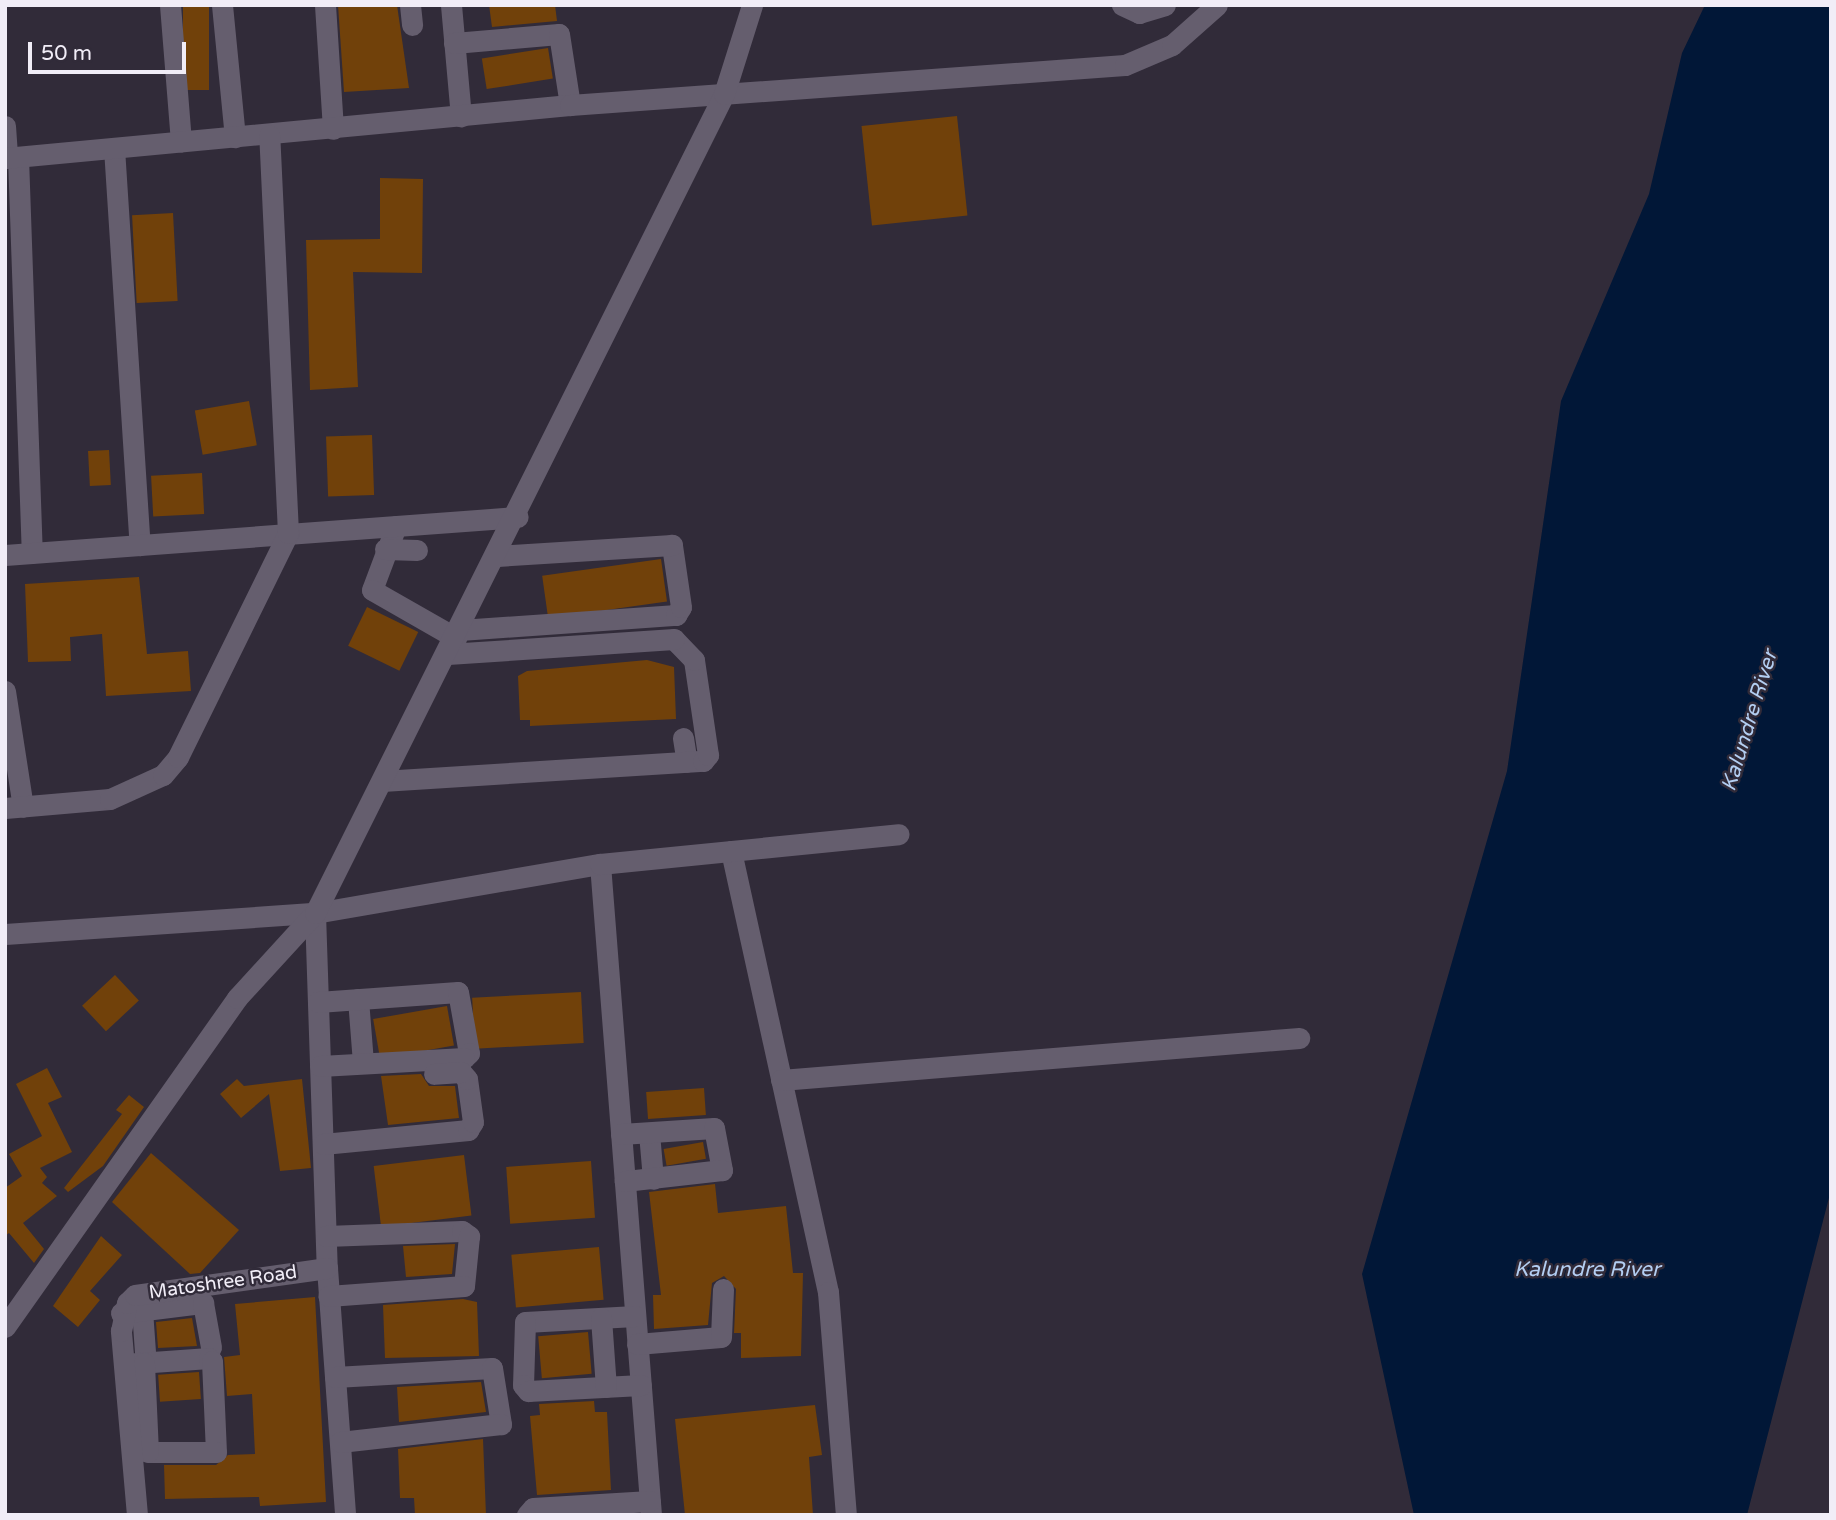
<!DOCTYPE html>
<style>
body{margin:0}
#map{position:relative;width:1836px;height:1520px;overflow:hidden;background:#312b39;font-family:"Varela Round",sans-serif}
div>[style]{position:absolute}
.water>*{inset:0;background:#011737}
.building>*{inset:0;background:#71410a;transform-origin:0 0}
.minor>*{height:21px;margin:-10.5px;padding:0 10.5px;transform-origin:10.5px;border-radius:10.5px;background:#655e6e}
span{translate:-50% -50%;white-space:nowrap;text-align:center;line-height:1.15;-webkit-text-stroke:5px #312b39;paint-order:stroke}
.street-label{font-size:19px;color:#f1edf7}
.water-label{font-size:21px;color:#b3cef2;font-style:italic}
.frame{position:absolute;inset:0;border:7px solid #f1edf7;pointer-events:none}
.scale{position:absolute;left:28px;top:42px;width:158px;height:32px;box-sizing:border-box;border:4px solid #f1edf7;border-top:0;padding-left:9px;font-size:21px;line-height:24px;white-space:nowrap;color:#f1edf7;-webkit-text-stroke:5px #312b39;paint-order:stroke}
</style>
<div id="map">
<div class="water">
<i style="clip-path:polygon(1705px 5px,1831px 5px,1831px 1190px,1747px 1515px,1414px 1515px,1362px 1274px,1507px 771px,1561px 401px,1649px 194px,1682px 53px)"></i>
</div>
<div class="building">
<i style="left:183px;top:5px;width:26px;height:85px"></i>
<i style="clip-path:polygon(338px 5px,397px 5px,409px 88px,344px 92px)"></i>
<i style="clip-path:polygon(489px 5px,555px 5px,557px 21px,492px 27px)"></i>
<i style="left:548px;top:48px;width:31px;height:67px;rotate:81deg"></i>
<i style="left:957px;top:116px;width:100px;height:96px;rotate:84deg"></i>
<i style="clip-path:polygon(380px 178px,423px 179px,422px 273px,353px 272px,358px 387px,310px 390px,306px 240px,380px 239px)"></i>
<i style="left:173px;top:213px;width:88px;height:41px;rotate:87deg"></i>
<i style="left:249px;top:401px;width:45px;height:55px;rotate:80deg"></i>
<i style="left:372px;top:435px;width:60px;height:46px;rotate:88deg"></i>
<i style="left:109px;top:450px;width:35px;height:21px;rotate:87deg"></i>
<i style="left:202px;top:473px;width:41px;height:51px;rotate:87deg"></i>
<i style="left:661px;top:559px;width:43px;height:120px;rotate:82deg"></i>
<i style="clip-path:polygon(139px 577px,147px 654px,188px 651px,191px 691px,106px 696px,102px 634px,70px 637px,71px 661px,28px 662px,25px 584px)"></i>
<i style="left:367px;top:607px;width:57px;height:43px;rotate:26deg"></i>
<i style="clip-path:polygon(647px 660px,674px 667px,676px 719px,530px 726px,530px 720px,520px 720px,518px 676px,527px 671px)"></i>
<i style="left:115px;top:975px;width:35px;height:45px;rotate:47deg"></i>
<i style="left:581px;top:992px;width:51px;height:109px;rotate:87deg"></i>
<i style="left:447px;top:1006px;width:40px;height:75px;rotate:80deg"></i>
<i style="clip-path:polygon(47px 1068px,62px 1097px,48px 1103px,72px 1152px,40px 1168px,47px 1177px,42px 1183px,57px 1196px,23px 1223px,44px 1249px,34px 1263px,9px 1233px,5px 1236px,5px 1188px,22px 1176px,9px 1154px,42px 1136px,16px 1084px)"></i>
<i style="clip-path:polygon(421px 1074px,429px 1086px,455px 1086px,459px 1118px,388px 1125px,381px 1076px)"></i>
<i style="clip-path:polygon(237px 1079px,244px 1086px,302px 1079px,311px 1168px,280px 1171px,269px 1094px,241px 1118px,220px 1094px)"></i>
<i style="left:704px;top:1088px;width:27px;height:58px;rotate:86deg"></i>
<i style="clip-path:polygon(129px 1095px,144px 1107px,103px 1166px,68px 1192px,64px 1188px,122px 1114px,116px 1110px)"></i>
<i style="left:703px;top:1142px;width:17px;height:40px;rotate:80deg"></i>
<i style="clip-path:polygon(151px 1153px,239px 1230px,200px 1273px,190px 1274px,112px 1202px)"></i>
<i style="left:464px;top:1155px;width:61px;height:91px;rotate:83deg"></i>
<i style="left:591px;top:1161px;width:57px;height:85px;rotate:86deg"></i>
<i style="clip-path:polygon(715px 1184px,718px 1213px,786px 1206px,793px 1273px,803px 1273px,801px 1356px,741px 1358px,741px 1333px,734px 1333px,736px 1289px,724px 1276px,712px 1283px,708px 1325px,654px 1329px,653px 1295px,661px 1295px,649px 1192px)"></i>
<i style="clip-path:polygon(101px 1236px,122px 1255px,90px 1291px,100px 1300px,78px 1327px,53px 1306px)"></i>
<i style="clip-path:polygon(455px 1244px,452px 1274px,406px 1277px,403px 1246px)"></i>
<i style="left:599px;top:1247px;width:53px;height:88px;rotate:85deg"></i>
<i style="clip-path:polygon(315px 1297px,326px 1502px,260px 1506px,259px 1497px,165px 1499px,164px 1465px,216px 1465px,228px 1455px,255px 1454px,252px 1394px,227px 1396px,224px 1357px,240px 1355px,235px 1304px)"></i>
<i style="clip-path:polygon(463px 1299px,477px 1302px,479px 1356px,385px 1358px,383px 1305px)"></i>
<i style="clip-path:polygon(192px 1318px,197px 1346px,158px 1348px,156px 1322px)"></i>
<i style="left:588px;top:1332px;width:42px;height:50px;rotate:85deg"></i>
<i style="left:199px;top:1372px;width:27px;height:41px;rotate:86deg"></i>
<i style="clip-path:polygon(481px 1382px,486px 1412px,399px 1422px,397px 1387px)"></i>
<i style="clip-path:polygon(594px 1401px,595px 1412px,607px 1412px,611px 1490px,537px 1495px,530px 1416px,540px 1415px,539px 1404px)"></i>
<i style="clip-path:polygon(815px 1405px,822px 1455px,809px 1457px,813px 1515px,685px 1515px,675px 1419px)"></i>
<i style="clip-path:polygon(483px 1439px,486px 1515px,415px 1515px,414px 1498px,400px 1498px,398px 1449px)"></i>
</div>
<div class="minor">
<i style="left:170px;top:5px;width:137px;rotate:85.4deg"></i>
<i style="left:222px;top:5px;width:133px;rotate:84.4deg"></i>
<i style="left:325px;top:5px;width:124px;rotate:86.3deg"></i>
<i style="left:410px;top:5px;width:20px;rotate:84deg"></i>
<i style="left:451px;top:5px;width:112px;rotate:84.9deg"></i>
<i style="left:1122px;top:5px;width:19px;rotate:25deg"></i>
<i style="left:1139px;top:13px;width:27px;rotate:-17deg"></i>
<i style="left:454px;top:43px;width:105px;rotate:-4.9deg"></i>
<i style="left:559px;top:34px;width:72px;rotate:81.2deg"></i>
<i style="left:5px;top:126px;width:32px;rotate:86deg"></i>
<i style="left:114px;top:148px;width:398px;rotate:86.3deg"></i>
<i style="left:18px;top:157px;width:396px;rotate:88deg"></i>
<i style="left:5px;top:158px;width:567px;rotate:-5.36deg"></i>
<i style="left:570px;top:105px;width:556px;rotate:-4.12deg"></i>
<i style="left:1125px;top:65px;width:51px;rotate:-23.1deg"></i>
<i style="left:1172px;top:45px;width:60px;rotate:-41.6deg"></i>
<i style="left:396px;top:526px;width:68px;rotate:110.6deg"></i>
<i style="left:372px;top:590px;width:97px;rotate:29.7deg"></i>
<i style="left:385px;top:549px;width:32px;rotate:2deg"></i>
<i style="left:5px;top:555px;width:514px;rotate:-4.24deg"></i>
<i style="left:460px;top:630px;width:217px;rotate:-4deg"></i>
<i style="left:676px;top:615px;width:9px;rotate:-58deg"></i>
<i style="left:681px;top:607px;width:63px;rotate:-98.3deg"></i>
<i style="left:672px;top:545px;width:175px;rotate:176.4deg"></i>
<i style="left:5px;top:691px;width:117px;rotate:81.2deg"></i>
<i style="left:683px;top:738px;width:24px;rotate:81deg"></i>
<i style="left:382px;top:781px;width:322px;rotate:-3.6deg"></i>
<i style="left:703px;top:761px;width:8px;rotate:-50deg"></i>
<i style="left:708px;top:755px;width:96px;rotate:-98.4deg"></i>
<i style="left:694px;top:660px;width:29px;rotate:-134deg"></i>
<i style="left:674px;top:639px;width:227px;rotate:176.2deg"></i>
<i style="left:5px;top:808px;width:105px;rotate:-4.9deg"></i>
<i style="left:110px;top:799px;width:58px;rotate:-24.4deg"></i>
<i style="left:163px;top:775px;width:23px;rotate:-50deg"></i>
<i style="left:178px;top:757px;width:250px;rotate:-63.8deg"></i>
<i style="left:288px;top:533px;width:398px;rotate:-92.7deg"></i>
<i style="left:731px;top:851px;width:452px;rotate:77.6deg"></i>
<i style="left:828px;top:1292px;width:224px;rotate:85.4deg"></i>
<i style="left:600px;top:864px;width:653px;rotate:85.52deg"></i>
<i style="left:315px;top:913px;width:355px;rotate:88.1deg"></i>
<i style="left:327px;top:1268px;width:248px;rotate:85.8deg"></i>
<i style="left:5px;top:934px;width:311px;rotate:-3.9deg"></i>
<i style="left:315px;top:913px;width:289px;rotate:-9.8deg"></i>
<i style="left:600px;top:864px;width:300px;rotate:-5.7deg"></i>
<i style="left:358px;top:999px;width:64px;rotate:85.5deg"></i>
<i style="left:318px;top:1002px;width:140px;rotate:-4.1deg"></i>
<i style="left:458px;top:992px;width:62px;rotate:79.8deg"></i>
<i style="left:469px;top:1053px;width:7px;rotate:135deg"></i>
<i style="left:464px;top:1058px;width:144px;rotate:176.8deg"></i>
<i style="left:781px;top:1080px;width:520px;rotate:-4.64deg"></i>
<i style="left:649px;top:1133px;width:46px;rotate:85deg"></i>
<i style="left:621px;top:1134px;width:93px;rotate:-3.7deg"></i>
<i style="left:714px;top:1128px;width:43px;rotate:79.2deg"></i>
<i style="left:722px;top:1170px;width:98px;rotate:173.5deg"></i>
<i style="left:323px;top:1144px;width:146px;rotate:-5.5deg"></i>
<i style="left:468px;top:1130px;width:9px;rotate:-58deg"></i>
<i style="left:473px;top:1122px;width:43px;rotate:-97.9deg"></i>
<i style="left:467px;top:1079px;width:9px;rotate:-131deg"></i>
<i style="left:461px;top:1072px;width:27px;rotate:176deg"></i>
<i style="left:326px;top:1236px;width:136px;rotate:-2.1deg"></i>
<i style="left:462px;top:1231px;width:9px;rotate:36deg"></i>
<i style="left:469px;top:1236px;width:50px;rotate:95.7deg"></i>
<i style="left:464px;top:1286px;width:136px;rotate:175.8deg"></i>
<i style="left:142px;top:1310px;width:42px;rotate:85.9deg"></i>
<i style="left:121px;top:1313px;width:83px;rotate:-7deg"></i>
<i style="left:203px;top:1303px;width:45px;rotate:79.7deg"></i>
<i style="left:635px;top:1316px;width:110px;rotate:176.9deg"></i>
<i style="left:525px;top:1322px;width:63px;rotate:91.8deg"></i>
<i style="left:523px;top:1385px;width:8px;rotate:50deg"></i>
<i style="left:528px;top:1391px;width:113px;rotate:-3deg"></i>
<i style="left:601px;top:1318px;width:69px;rotate:85.9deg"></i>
<i style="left:5px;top:1327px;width:403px;rotate:-54.8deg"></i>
<i style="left:237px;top:998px;width:115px;rotate:-47.5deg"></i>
<i style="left:315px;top:913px;width:915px;rotate:-63.46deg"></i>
<i style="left:724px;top:94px;width:93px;rotate:-72.5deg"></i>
<i style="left:637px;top:1344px;width:84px;rotate:-4.8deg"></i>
<i style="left:721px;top:1337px;width:48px;rotate:-87.6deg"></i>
<i style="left:124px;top:1364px;width:85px;rotate:-4deg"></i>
<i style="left:209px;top:1358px;width:4px;rotate:45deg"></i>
<i style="left:212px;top:1361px;width:91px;rotate:87.5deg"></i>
<i style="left:216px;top:1452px;width:68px;rotate:180deg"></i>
<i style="left:148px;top:1452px;width:89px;rotate:-92.6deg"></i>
<i style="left:335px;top:1377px;width:157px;rotate:-3.3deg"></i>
<i style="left:492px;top:1368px;width:57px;rotate:80.9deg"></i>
<i style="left:501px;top:1424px;width:162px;rotate:173.6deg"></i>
<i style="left:137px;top:1515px;width:185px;rotate:-95deg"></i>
<i style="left:121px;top:1331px;width:29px;rotate:-78deg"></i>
<i style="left:127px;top:1303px;width:11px;rotate:-45deg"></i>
<i style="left:135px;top:1295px;width:194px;rotate:-8deg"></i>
<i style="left:527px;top:1515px;width:9px;rotate:-49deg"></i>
<i style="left:533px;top:1508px;width:117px;rotate:-3.4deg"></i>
</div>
<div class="street-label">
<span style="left:223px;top:1283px;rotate:-8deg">Matoshree Road</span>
</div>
<div class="water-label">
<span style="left:1750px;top:721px;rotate:-73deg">Kalundre River</span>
<span style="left:1587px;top:1270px">Kalundre River</span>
</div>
<div class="frame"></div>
<div class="scale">50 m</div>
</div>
